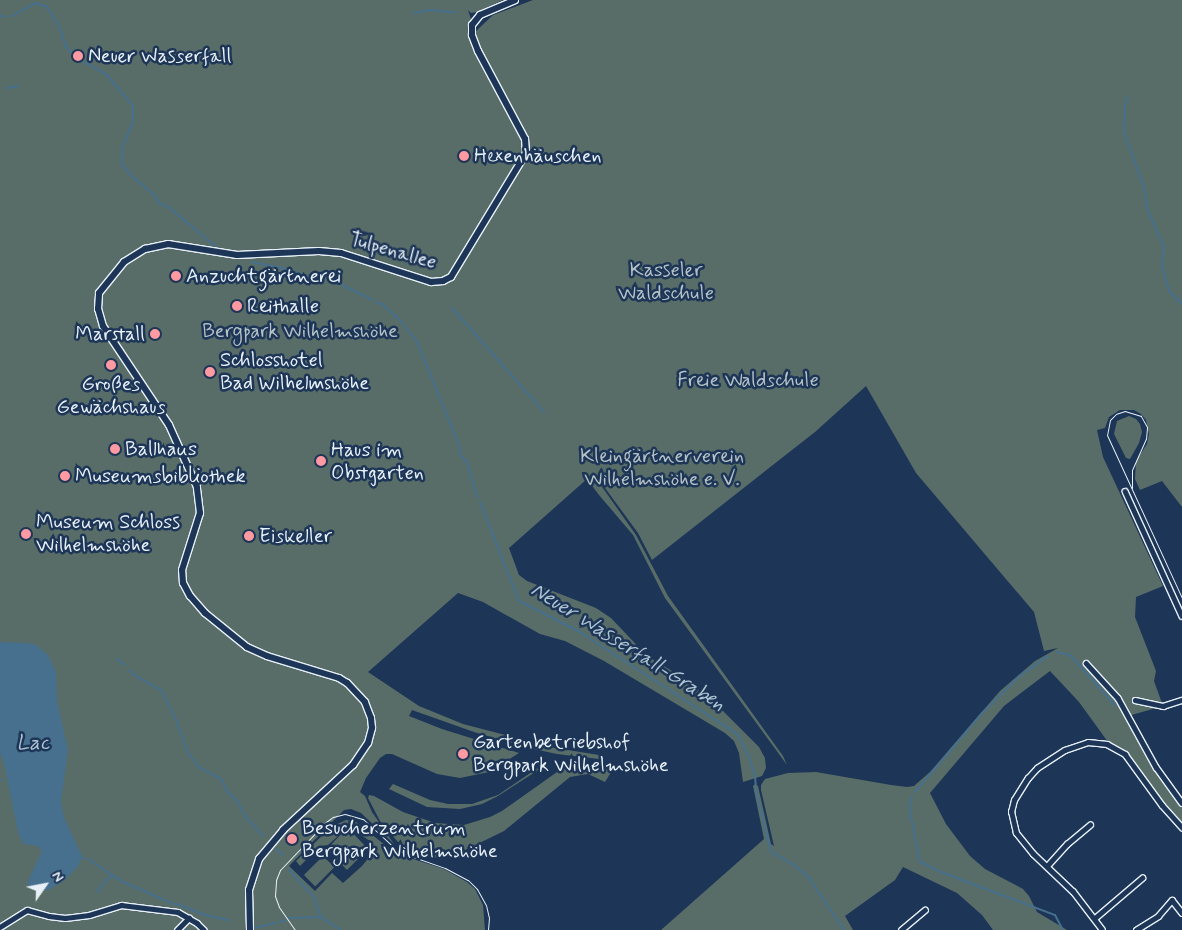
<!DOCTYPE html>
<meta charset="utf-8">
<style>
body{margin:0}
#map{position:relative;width:1182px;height:930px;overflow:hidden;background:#1d3557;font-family:Mynerve,sans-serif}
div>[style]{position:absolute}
.green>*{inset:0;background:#596d68;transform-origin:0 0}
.water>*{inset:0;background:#46708e}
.stream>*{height:2px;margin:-1px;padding:0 1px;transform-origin:1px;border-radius:1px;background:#46708e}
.roads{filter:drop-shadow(1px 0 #e8f1f8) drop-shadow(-1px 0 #e8f1f8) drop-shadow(0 1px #e8f1f8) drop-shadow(0 -1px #e8f1f8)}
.street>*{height:4.5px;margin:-2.25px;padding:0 2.25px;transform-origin:2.25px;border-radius:2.25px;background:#1d3557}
.secondary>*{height:6px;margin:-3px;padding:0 3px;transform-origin:3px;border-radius:3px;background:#1d3557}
.tram>*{height:1px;margin:-0.5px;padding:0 0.5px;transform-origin:0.5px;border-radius:0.5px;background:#e8f1f8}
.dots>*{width:14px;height:14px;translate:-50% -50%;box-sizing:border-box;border:2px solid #1d3557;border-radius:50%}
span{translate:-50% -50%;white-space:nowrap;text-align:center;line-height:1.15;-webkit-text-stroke:5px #1d3557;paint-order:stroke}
.poi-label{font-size:20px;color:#e8f1f8}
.left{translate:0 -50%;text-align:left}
.right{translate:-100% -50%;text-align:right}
.street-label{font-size:20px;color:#e8f1f8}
.park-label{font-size:20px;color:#b6c3c6}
.water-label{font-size:21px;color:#afc4d3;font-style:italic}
.north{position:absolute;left:20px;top:860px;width:50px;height:50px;-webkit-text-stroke:4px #1d3557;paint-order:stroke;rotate:57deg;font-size:14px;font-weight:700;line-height:20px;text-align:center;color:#e8f1f8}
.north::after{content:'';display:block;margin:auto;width:18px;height:22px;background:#e8f1f8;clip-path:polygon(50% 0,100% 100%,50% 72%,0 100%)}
</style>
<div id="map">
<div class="green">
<i style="clip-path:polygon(0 0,503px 0,477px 12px,471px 13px,468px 10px,475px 32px,493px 15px,533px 0,1182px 0,1182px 507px,1162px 481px,1140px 490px,1135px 479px,1136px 461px,1147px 444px,1149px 434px,1146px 420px,1141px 414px,1134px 410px,1120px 410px,1109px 417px,1105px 428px,1097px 430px,1103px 457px,1163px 586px,1136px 597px,1135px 617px,1156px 671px,1154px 681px,1163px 706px,1128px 716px,1155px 767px,1182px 806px,1182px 824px,1163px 804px,1126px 753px,1108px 742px,1079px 702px,1050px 671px,1004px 706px,930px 793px,946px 824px,970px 856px,985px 869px,1023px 889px,1029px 896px,1037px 912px,1067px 930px,993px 930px,982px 915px,957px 893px,903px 867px,895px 880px,845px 916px,853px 930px,661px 930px,764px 839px,753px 786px,755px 784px,758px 786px,771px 844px,774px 846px,761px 790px,761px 785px,765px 779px,788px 773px,816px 772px,891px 785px,907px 787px,914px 786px,930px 772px,1000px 691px,1035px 661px,1058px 648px,1044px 651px,1034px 612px,916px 473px,866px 386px,815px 432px,652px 560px,638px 533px,594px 473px,593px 474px,636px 535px,668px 596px,783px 756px,787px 765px,665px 598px,633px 535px,599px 495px,587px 479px,509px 548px,519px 575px,527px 581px,596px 608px,611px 618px,647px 656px,682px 677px,714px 702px,759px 747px,765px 758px,766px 768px,762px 776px,743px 782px,739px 753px,734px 741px,725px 733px,604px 661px,565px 641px,540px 634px,483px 602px,458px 593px,368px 672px,419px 706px,463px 724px,555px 748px,599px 755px,599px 759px,557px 754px,529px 748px,474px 732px,412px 710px,409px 716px,442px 729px,519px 753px,489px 772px,460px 778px,437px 774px,392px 754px,386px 754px,380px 758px,366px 778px,360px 792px,365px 796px,372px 812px,394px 844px,361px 813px,351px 809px,344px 810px,289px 866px,315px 891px,332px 873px,343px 883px,362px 866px,375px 850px,370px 841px,349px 827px,348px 828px,368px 849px,347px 870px,327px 849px,345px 830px,328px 845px,320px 846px,300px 866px,296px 861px,331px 827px,346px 820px,356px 822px,395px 853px,444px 869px,467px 882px,475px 889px,483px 905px,485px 930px,0 930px)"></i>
<i style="clip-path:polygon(1129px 416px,1136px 419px,1140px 424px,1142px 432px,1139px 443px,1130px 459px,1126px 458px,1114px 434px,1117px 421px)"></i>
<i style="clip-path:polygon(567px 765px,610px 766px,613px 769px,605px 782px,588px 774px,570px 777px,504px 831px,457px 854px,441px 859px,412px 849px,398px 842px,380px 821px,368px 798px,369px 795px,374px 796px,403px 812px,435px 823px,464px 825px,490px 817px,502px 811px)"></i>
<i style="clip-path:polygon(539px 767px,540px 769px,498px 796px,482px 804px,460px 809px,427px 807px,389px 789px,393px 784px,430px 800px,448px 804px,472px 804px,498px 795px)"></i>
<i style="left:323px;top:856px;width:16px;height:27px;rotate:45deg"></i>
</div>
<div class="water">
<i style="clip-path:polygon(0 642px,28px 643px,36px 645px,48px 655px,56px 672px,57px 701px,68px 750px,61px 801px,64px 818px,82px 856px,78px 866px,65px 880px,48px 890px,31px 888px,27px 883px,42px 851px,38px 846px,24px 844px,19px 836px,4px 763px,0 753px)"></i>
</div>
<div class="stream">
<i style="left:414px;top:13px;width:16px;rotate:-11deg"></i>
<i style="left:430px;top:10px;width:25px;rotate:5deg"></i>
<i style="left:0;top:16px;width:5px"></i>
<i style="left:10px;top:17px;width:29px;rotate:-29deg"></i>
<i style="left:35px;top:3px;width:13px;rotate:18deg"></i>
<i style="left:47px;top:7px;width:22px;rotate:58deg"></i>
<i style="left:59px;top:26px;width:21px;rotate:71deg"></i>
<i style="left:66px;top:46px;width:14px;rotate:51deg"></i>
<i style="left:75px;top:57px;width:35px;rotate:29deg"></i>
<i style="left:106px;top:74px;width:42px;rotate:49.8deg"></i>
<i style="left:133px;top:106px;width:16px;rotate:90deg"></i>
<i style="left:133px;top:122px;width:28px;rotate:113deg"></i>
<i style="left:122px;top:148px;width:16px;rotate:90deg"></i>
<i style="left:122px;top:164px;width:13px;rotate:51deg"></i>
<i style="left:130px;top:174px;width:33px;rotate:41deg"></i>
<i style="left:155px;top:196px;width:8px;rotate:60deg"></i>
<i style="left:159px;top:203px;width:12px;rotate:24deg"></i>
<i style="left:170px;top:208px;width:60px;rotate:40.3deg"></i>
<i style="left:7px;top:88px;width:11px;rotate:-10deg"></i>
<i style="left:1128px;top:97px;width:9px;rotate:108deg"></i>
<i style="left:1125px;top:106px;width:26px;rotate:92deg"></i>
<i style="left:1124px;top:132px;width:59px;rotate:70.3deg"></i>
<i style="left:1144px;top:188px;width:23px;rotate:80deg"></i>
<i style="left:1148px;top:211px;width:39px;rotate:66deg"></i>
<i style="left:1164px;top:247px;width:19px;rotate:96deg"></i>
<i style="left:1162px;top:266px;width:26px;rotate:74deg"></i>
<i style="left:1169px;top:291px;width:18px;rotate:45deg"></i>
<i style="left:251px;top:262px;width:33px;rotate:11deg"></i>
<i style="left:283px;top:268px;width:25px;rotate:18deg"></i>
<i style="left:307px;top:276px;width:18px;rotate:3deg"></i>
<i style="left:325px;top:277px;width:53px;rotate:25.6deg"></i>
<i style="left:377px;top:302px;width:5px;rotate:22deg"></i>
<i style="left:382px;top:304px;width:24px;rotate:42deg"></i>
<i style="left:400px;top:320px;width:28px;rotate:52deg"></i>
<i style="left:417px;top:342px;width:111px;rotate:67.8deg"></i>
<i style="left:459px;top:445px;width:10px;rotate:84deg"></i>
<i style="left:460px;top:455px;width:10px;rotate:45deg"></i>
<i style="left:467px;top:462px;width:37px;rotate:74deg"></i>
<i style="left:452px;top:308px;width:139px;rotate:48.5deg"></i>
<i style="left:480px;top:502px;width:106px;rotate:68.5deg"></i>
<i style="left:519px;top:601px;width:68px;rotate:26.9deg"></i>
<i style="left:580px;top:632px;width:187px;rotate:33deg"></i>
<i style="left:737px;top:734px;width:23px;rotate:61deg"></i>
<i style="left:748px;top:754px;width:22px;rotate:72deg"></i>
<i style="left:755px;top:775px;width:16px;rotate:86deg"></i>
<i style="left:756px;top:791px;width:63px;rotate:76.2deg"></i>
<i style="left:771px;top:852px;width:25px;rotate:29deg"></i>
<i style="left:793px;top:864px;width:21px;rotate:41deg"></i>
<i style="left:809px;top:878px;width:63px;rotate:56.1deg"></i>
<i style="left:1057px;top:652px;width:13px;rotate:13deg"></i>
<i style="left:1070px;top:655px;width:67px;rotate:48deg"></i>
<i style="left:117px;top:659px;width:10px;rotate:37deg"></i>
<i style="left:130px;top:670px;width:6px;rotate:51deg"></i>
<i style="left:134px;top:675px;width:31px;rotate:29deg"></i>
<i style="left:161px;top:690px;width:33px;rotate:63deg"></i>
<i style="left:176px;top:719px;width:36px;rotate:71deg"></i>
<i style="left:188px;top:753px;width:18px;rotate:52deg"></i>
<i style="left:199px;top:767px;width:26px;rotate:29deg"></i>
<i style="left:222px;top:780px;width:12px;rotate:66deg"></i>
<i style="left:227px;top:791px;width:16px;rotate:45deg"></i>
<i style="left:238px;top:802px;width:16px;rotate:63deg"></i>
<i style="left:245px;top:816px;width:27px;rotate:48deg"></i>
<i style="left:0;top:780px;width:2px"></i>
<i style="left:915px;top:792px;width:104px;rotate:-49.7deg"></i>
<i style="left:982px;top:713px;width:54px;rotate:-44.3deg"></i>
<i style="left:1021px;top:675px;width:33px;rotate:-35deg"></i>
<i style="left:912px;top:796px;width:11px;rotate:105deg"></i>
<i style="left:909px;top:807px;width:56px;rotate:78.7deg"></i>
<i style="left:920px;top:862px;width:23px;rotate:25deg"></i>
<i style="left:941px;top:872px;width:122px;rotate:20.7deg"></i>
<i style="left:1055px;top:915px;width:17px;rotate:62deg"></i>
<i style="left:276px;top:849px;width:9px;rotate:41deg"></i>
<i style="left:78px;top:858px;width:6px"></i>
<i style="left:88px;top:859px;width:42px;rotate:33.3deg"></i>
<i style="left:123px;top:882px;width:56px;rotate:23.3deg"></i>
<i style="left:289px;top:870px;width:37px;rotate:47deg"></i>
<i style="left:314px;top:897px;width:21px;rotate:71deg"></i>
<i style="left:97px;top:892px;width:16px;rotate:-52deg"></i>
<i style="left:107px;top:879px;width:7px;rotate:-27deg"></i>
<i style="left:177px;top:904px;width:30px;rotate:21deg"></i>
<i style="left:205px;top:915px;width:25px;rotate:12deg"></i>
<i style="left:289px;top:918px;width:32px;rotate:-2deg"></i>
<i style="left:321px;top:917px;width:23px;rotate:34deg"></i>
<i style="left:280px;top:922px;width:6px;rotate:-18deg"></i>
<i style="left:254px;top:928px;width:23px;rotate:-13deg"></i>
<i style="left:186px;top:929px;width:1px;rotate:90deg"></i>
</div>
<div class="roads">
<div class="street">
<i style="left:1125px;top:491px;width:137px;rotate:65.5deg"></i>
<i style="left:1086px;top:663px;width:47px;rotate:47.6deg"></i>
<i style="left:1118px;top:698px;width:79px;rotate:61.2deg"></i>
<i style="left:1156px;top:767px;width:44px;rotate:54.2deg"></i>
<i style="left:1135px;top:700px;width:29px;rotate:12deg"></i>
<i style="left:1163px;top:706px;width:20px;rotate:-18deg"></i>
<i style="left:1047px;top:866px;width:30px;rotate:-48deg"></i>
<i style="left:1067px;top:844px;width:30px;rotate:-40deg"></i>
<i style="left:1095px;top:918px;width:62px;rotate:-40.4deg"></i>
<i style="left:0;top:927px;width:32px;rotate:-32deg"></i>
<i style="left:27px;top:910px;width:23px;rotate:15deg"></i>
<i style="left:49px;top:916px;width:16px;rotate:7deg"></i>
<i style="left:65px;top:918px;width:24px;rotate:-7deg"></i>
<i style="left:89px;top:915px;width:34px;rotate:-17deg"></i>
<i style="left:121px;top:905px;width:57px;rotate:7deg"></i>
<i style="left:178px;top:912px;width:22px;rotate:30deg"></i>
<i style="left:197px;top:923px;width:10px;rotate:45deg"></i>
<i style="left:177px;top:930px;width:17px;rotate:-45deg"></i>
<i style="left:901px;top:930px;width:31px;rotate:-40deg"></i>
<i style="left:1102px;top:930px;width:48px;rotate:-127.3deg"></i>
<i style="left:1073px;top:892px;width:55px;rotate:-136.5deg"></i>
<i style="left:1033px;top:854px;width:27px;rotate:-129deg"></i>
<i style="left:1016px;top:833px;width:22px;rotate:-103deg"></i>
<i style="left:1011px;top:812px;width:12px;rotate:-76deg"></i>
<i style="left:1014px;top:800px;width:26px;rotate:-58deg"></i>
<i style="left:1028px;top:778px;width:13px;rotate:-48deg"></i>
<i style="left:1037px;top:768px;width:33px;rotate:-33deg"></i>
<i style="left:1065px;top:750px;width:24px;rotate:-19deg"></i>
<i style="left:1088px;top:742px;width:19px;rotate:6deg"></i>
<i style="left:1107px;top:744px;width:21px;rotate:29deg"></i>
<i style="left:1125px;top:754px;width:63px;rotate:54deg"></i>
<i style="left:1162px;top:805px;width:30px;rotate:48deg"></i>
<i style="left:1136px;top:930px;width:26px;rotate:-32deg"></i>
<i style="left:1158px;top:916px;width:21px;rotate:-49deg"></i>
<i style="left:1172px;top:900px;width:16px;rotate:52deg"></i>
</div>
<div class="secondary">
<i style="left:250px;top:930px;width:40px;rotate:-91.4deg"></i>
<i style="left:249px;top:890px;width:33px;rotate:-72deg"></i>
<i style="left:259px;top:859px;width:38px;rotate:-50deg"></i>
<i style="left:283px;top:830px;width:96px;rotate:-42.9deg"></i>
<i style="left:353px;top:765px;width:27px;rotate:-56deg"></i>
<i style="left:368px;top:743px;width:16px;rotate:-75deg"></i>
<i style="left:372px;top:728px;width:10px;rotate:-96deg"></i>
<i style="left:371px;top:718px;width:17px;rotate:-111deg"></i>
<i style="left:365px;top:702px;width:26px;rotate:-133deg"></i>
<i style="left:347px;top:683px;width:9px;rotate:-148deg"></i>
<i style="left:339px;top:678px;width:75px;rotate:-163deg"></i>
<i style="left:267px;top:656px;width:22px;rotate:-156deg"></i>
<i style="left:247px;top:647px;width:54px;rotate:-141deg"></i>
<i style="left:205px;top:613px;width:23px;rotate:-131deg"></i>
<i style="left:190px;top:596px;width:15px;rotate:-118deg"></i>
<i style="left:183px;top:583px;width:13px;rotate:-94deg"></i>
<i style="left:182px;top:570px;width:60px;rotate:-72.5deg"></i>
<i style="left:200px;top:513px;width:26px;rotate:-97deg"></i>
<i style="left:197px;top:487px;width:68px;rotate:-114.3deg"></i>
<i style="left:169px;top:425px;width:119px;rotate:-123.7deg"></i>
<i style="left:103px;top:326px;width:18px;rotate:-106deg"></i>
<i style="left:98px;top:309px;width:16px;rotate:-86deg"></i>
<i style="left:99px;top:293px;width:40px;rotate:-51deg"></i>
<i style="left:124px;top:262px;width:25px;rotate:-32deg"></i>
<i style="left:145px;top:249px;width:24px;rotate:-12deg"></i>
<i style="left:168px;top:244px;width:70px;rotate:9.1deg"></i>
<i style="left:237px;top:255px;width:82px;rotate:-2.8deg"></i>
<i style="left:319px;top:251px;width:22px;rotate:5deg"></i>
<i style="left:341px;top:253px;width:95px;rotate:17.9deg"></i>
<i style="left:431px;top:282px;width:12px;rotate:-5deg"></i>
<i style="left:443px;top:281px;width:9px;rotate:-27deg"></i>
<i style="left:451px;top:277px;width:145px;rotate:-58.8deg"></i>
<i style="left:526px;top:153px;width:14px;rotate:-94deg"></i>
<i style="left:525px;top:139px;width:100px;rotate:-118.1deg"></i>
<i style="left:478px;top:51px;width:17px;rotate:-111deg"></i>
<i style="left:472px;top:35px;width:10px;rotate:-90deg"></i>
<i style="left:472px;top:25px;width:13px;rotate:-51deg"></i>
<i style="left:480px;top:15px;width:38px;rotate:-23deg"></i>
</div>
</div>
<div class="tram">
<i style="left:1132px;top:488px;width:18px;rotate:-90deg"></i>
<i style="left:1132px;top:470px;width:34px;rotate:-66deg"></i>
<i style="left:1146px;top:439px;width:12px;rotate:-85deg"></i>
<i style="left:1147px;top:427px;width:13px;rotate:-119deg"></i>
<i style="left:1141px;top:416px;width:17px;rotate:-163deg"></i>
<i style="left:1125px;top:411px;width:9px;rotate:162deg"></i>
<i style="left:1116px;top:414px;width:8px;rotate:135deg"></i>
<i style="left:1110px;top:420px;width:15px;rotate:101deg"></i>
<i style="left:1107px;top:435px;width:179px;rotate:65.3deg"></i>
<i style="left:295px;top:930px;width:28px;rotate:-125deg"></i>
<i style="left:279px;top:907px;width:12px;rotate:-110deg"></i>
<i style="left:275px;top:896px;width:16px;rotate:-86deg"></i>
<i style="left:276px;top:880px;width:11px;rotate:-68deg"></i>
<i style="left:280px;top:870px;width:66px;rotate:-46.2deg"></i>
<i style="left:326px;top:822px;width:9px;rotate:-36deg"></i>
<i style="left:333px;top:817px;width:12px;rotate:-14deg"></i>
<i style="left:345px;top:814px;width:19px;rotate:16deg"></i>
<i style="left:363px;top:819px;width:49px;rotate:42.5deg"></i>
<i style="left:399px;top:852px;width:49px;rotate:19.2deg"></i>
<i style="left:445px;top:868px;width:26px;rotate:28deg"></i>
<i style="left:468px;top:880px;width:13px;rotate:45deg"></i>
<i style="left:477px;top:889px;width:18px;rotate:61deg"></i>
<i style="left:486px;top:905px;width:13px;rotate:77deg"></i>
<i style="left:489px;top:918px;width:12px;rotate:95deg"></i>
</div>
<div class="dots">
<i style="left:78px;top:56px;background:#ff9aa2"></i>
<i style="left:464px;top:156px;background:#ff9aa2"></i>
<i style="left:176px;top:276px;background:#ff9aa2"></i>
<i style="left:237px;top:306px;background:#ff9aa2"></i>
<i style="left:155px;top:334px;background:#ff9aa2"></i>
<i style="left:111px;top:365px;background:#ff9aa2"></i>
<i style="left:210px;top:372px;background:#ff9aa2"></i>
<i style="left:115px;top:449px;background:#ff9aa2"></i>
<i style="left:321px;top:461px;background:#ff9aa2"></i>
<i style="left:65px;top:476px;background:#ff9aa2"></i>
<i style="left:26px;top:534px;background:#ff9aa2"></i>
<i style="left:249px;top:536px;background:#ff9aa2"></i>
<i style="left:463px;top:754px;background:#ff9aa2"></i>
<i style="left:292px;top:839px;background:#ff9aa2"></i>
</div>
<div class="poi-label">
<span class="left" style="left:88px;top:56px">Neuer Wasserfall</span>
<span class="left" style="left:474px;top:156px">Hexenhäuschen</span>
<span class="left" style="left:186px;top:276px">Anzuchtgärtnerei</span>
<span class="left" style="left:247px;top:306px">Reithalle</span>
<span class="right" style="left:145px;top:334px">Marstall</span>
<span class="left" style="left:220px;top:372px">Schlosshotel<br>Bad Wilhelmshöhe</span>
<span style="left:111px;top:396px">Großes<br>Gewächshaus</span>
<span class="left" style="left:125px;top:449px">Ballhaus</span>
<span class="left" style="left:331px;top:462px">Haus im<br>Obstgarten</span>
<span class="left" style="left:75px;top:476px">Museumsbibliothek</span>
<span class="left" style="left:36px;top:534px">Museum Schloss<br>Wilhelmshöhe</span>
<span class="left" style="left:259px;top:536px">Eiskeller</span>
<span class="left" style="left:473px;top:754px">Gartenbetriebshof<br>Bergpark Wilhelmshöhe</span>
<span class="left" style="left:302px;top:840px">Besucherzentrum<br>Bergpark Wilhelmshöhe</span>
</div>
<div class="street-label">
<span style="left:393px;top:251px;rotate:16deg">Tulpenallee</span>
</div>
<div class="park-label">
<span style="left:666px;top:282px">Kasseler<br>Waldschule</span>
<span style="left:300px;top:331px">Bergpark Wilhelmshöhe</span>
<span style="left:748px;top:380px">Freie Waldschule</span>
<span style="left:662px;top:468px">Kleingärtnerverein<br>Wilhelmshöhe e. V.</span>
</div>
<div class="water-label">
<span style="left:628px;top:647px;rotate:32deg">Neuer Wasserfall-Graben</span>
<span style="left:33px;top:743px">Lac</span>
</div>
<div class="north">N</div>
</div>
